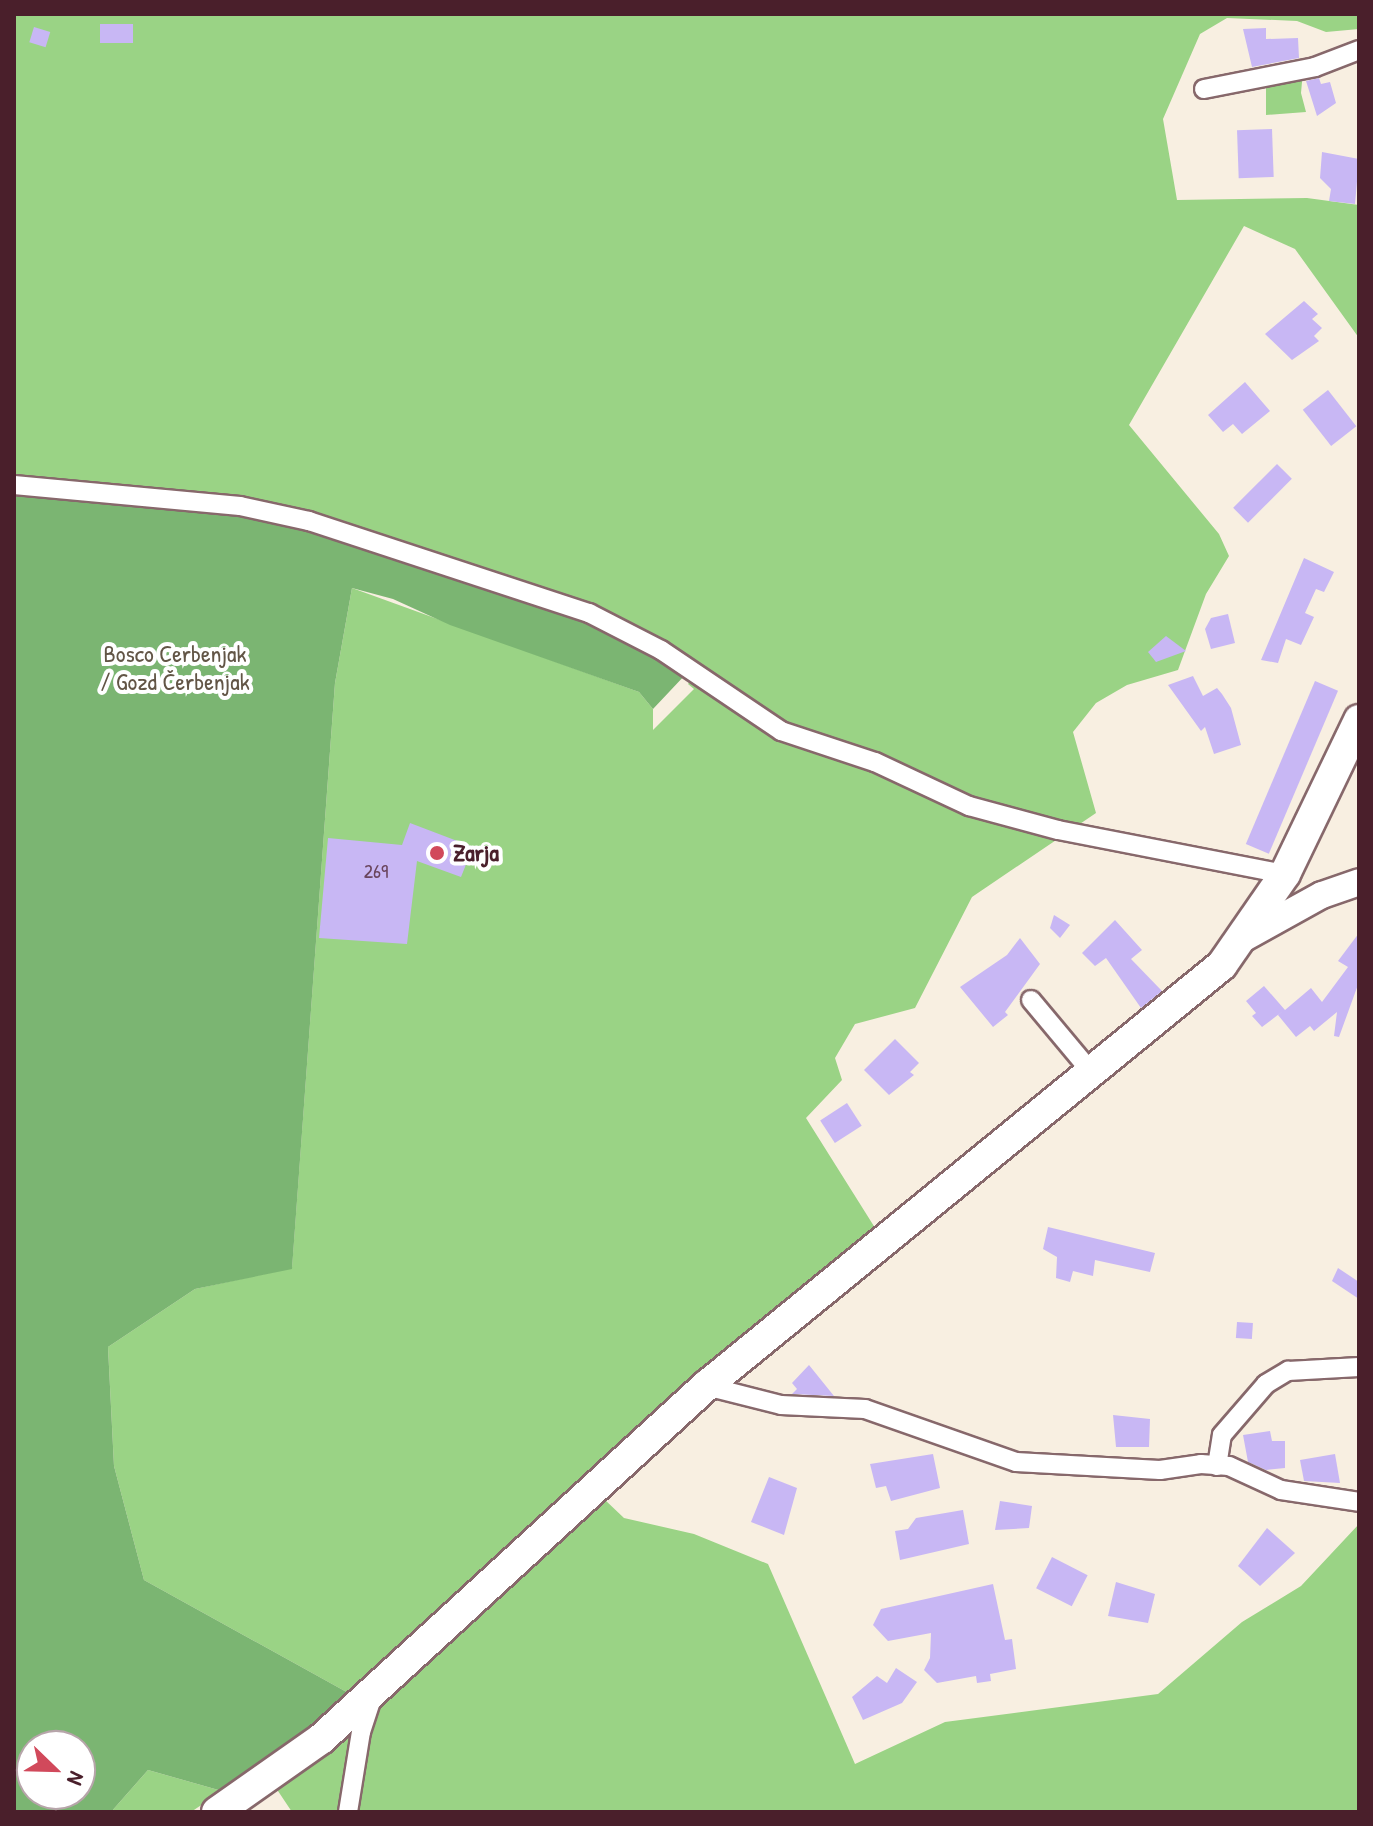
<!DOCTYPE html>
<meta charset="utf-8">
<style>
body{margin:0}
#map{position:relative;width:1373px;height:1826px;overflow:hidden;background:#f8efe1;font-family:"Patrick Hand",sans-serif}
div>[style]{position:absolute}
.green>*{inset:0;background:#9ad385}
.forest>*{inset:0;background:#7bb572}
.building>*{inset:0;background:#c8b7f4;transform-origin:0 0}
.roads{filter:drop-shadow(2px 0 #87686b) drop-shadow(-2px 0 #87686b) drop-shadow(0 2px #87686b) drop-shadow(0 -2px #87686b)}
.street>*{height:18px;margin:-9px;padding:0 9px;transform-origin:9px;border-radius:9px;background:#fff}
.secondary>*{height:26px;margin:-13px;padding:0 13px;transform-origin:13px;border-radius:13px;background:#fff}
.primary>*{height:30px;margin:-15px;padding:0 15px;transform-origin:15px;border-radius:15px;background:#fff}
.dots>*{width:22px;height:22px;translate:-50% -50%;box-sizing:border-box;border:4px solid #fff;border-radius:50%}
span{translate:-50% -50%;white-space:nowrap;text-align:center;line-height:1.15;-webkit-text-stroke:8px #fff;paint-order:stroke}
.number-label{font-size:20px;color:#6a455d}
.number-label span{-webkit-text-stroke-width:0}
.park-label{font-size:24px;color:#625546}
.poi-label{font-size:24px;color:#4a1f2b;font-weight:700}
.left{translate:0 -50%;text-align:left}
.frame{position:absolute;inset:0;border:16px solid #4a1f2b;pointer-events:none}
.north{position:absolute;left:16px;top:1730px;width:80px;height:80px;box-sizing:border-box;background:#fff;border:2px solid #b7a5aa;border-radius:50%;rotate:113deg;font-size:22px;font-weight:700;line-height:32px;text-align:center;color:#4a1f2b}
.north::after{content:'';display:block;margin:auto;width:28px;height:36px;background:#d1495b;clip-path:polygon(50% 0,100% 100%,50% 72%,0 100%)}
</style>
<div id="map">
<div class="green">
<i style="clip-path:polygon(14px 14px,1359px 14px,1359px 29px,1326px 32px,1297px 21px,1227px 18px,1200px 34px,1163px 119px,1177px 200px,1307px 198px,1359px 205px,1359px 338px,1295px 249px,1244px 226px,1129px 425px,1219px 534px,1229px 556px,1206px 594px,1178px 670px,1127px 685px,1096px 703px,1073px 732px,1096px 813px,972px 897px,915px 1008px,855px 1024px,835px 1058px,842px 1080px,806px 1118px,877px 1231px,352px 1695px,144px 1580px,114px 1466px,108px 1347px,195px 1289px,292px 1268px,335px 683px,352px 588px,639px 692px,653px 709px,653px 730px,694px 689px,688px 684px,701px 667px,309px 512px,240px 500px,14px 478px)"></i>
<i style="clip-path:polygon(1303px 71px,1301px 93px,1306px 112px,1266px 115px,1266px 77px)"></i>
<i style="clip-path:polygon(604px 1499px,624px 1518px,694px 1534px,768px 1564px,855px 1764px,945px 1722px,1158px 1694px,1242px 1622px,1301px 1586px,1359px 1524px,1359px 1812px,292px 1812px,276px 1788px)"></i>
<i style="clip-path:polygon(148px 1770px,222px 1791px,191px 1812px,111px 1812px)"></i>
</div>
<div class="forest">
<i style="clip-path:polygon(evenodd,14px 491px,277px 518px,611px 630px,686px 674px,653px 709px,639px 692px,450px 625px,393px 599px,352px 588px,335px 683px,292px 1269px,195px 1289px,108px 1347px,114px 1466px,144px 1580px,352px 1695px,222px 1791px,148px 1770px,111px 1812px,14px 1810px,14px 491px,32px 1746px,80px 1746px,80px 1794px,32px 1794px,32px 1746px)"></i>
</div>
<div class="building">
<i style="left:100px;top:24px;width:33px;height:19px"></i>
<i style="left:34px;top:27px;width:17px;height:16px;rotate:17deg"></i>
<i style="clip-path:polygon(1266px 28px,1266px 39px,1298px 38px,1299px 58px,1252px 67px,1243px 29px)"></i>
<i style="clip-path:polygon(1319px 78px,1321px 84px,1330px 82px,1336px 103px,1317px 116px,1306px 81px)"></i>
<i style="left:1272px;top:129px;width:48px;height:35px;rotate:88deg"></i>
<i style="clip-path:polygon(1322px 152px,1359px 159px,1355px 204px,1329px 201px,1331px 189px,1320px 178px)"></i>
<i style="clip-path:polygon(1304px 301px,1318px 314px,1312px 319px,1322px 328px,1314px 336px,1319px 341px,1292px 360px,1265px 334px)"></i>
<i style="clip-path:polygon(1245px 382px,1270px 411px,1242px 434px,1233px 424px,1223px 432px,1208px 415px)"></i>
<i style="left:1328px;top:390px;width:46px;height:32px;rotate:52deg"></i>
<i style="left:1277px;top:464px;width:21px;height:62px;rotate:45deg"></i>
<i style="clip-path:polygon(1304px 558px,1334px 572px,1324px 592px,1316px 589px,1305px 613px,1314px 617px,1301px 645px,1286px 639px,1278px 663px,1261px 660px)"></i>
<i style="clip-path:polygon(1228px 614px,1235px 643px,1211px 649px,1205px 629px,1211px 618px)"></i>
<i style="clip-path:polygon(1166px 636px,1186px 651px,1156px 662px,1148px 652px)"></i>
<i style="clip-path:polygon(1193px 676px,1203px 696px,1217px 688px,1222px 694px,1231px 708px,1241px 745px,1214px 754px,1205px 727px,1201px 731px,1168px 685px)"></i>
<i style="left:1315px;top:681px;width:25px;height:177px;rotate:23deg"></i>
<i style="clip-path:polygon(410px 823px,473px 847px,461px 877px,417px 861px,407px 944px,319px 938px,328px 838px,402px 845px)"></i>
<i style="clip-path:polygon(1054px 915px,1070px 925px,1060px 938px,1050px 928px)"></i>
<i style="clip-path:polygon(1115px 920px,1142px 950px,1131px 959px,1162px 991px,1141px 1008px,1106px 958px,1095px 966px,1082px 953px)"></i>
<i style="clip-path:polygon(1359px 933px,1359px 982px,1339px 1037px,1334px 1036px,1337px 1012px,1314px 1031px,1310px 1026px,1296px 1037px,1278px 1015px,1283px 1011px,1262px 1027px,1252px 1016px,1256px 1013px,1246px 1001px,1264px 986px,1285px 1010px,1311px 988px,1322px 1002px,1348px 967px,1338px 961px)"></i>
<i style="clip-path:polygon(1020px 938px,1040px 964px,1005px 1012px,1008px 1015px,993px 1027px,960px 987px,1007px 955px)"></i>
<i style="clip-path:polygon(895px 1039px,919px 1063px,910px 1072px,914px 1075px,889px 1095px,864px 1070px)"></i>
<i style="left:847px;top:1103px;width:27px;height:32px;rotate:57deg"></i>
<i style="clip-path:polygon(1048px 1227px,1155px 1253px,1150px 1272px,1095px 1260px,1093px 1276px,1073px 1271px,1070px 1282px,1056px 1278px,1057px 1257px,1043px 1249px)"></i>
<i style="clip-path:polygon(1338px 1268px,1359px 1282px,1359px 1299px,1332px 1281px)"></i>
<i style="left:1237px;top:1322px;width:16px;height:16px;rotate:4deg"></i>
<i style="clip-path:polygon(809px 1365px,834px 1396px,792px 1394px,797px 1389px,792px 1383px)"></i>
<i style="clip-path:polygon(1113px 1415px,1150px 1419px,1149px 1447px,1116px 1447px)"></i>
<i style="clip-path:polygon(1270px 1431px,1272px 1441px,1285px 1441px,1285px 1468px,1266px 1470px,1248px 1462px,1243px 1435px)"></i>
<i style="clip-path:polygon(933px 1454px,940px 1488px,891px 1501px,886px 1486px,876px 1488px,870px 1464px)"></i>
<i style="clip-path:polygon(1335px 1454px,1340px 1483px,1304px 1481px,1300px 1460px)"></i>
<i style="clip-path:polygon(769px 1477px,797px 1488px,784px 1535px,751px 1522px)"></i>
<i style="clip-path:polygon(1000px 1501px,1032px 1506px,1029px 1528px,995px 1530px)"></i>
<i style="clip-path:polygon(963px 1510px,969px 1544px,900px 1560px,895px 1531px,908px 1529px,916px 1518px)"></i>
<i style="clip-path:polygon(1267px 1528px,1295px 1553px,1260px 1586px,1238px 1566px)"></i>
<i style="left:1052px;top:1557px;width:40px;height:35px;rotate:27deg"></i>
<i style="clip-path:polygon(1116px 1582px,1155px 1594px,1148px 1623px,1108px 1616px)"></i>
<i style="clip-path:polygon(993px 1584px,1005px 1640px,1012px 1639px,1016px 1669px,990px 1674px,991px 1681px,977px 1683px,976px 1676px,937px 1683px,924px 1670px,930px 1658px,931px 1633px,888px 1641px,873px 1625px,881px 1609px)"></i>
<i style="clip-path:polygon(896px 1668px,917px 1682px,902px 1703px,863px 1720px,852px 1697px,877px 1676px,887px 1683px)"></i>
</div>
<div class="roads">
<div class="street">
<i style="left:1204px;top:89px;width:113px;rotate:-11.2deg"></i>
<i style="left:1315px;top:67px;width:47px;rotate:-21.1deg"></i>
<i style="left:14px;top:485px;width:227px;rotate:5.3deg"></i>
<i style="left:240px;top:506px;width:71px;rotate:12.3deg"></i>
<i style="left:309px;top:521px;width:295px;rotate:18.2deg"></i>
<i style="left:589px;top:613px;width:81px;rotate:27.2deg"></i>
<i style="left:661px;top:650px;width:145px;rotate:34deg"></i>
<i style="left:781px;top:731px;width:99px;rotate:18.3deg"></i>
<i style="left:875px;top:762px;width:104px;rotate:25.1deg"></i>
<i style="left:969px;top:806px;width:92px;rotate:15.1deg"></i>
<i style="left:1058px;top:830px;width:231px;rotate:11deg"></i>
<i style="left:1031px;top:1000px;width:95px;rotate:50.1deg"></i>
<i style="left:706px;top:1386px;width:77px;rotate:14.2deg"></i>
<i style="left:781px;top:1405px;width:84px;rotate:2.7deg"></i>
<i style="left:865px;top:1409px;width:160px;rotate:19.3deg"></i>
<i style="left:1016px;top:1462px;width:144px;rotate:3.2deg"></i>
<i style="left:1160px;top:1470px;width:41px;rotate:-8.3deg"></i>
<i style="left:1201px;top:1464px;width:28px;rotate:4deg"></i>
<i style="left:1229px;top:1466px;width:57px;rotate:24.8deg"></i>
<i style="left:1281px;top:1490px;width:79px;rotate:8.7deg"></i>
<i style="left:1217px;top:1466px;width:31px;rotate:-81deg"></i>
<i style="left:1222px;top:1435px;width:67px;rotate:-49.2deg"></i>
<i style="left:1266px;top:1384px;width:26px;rotate:-31deg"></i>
<i style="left:1288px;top:1371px;width:71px;rotate:-3.2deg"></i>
<i style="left:348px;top:1812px;width:81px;rotate:-80.8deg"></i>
<i style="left:361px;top:1732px;width:39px;rotate:-72deg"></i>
</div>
<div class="secondary">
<i style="left:1244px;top:938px;width:89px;rotate:-28.9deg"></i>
<i style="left:1322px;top:895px;width:39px;rotate:-19deg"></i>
</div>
<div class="primary">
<i style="left:217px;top:1812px;width:127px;rotate:-35.1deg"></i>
<i style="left:321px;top:1739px;width:522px;rotate:-42.52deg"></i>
<i style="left:706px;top:1386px;width:666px;rotate:-39.21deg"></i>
<i style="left:1222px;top:965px;width:111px;rotate:-55.3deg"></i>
<i style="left:1285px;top:874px;width:171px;rotate:-64.3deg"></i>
</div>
</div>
<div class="dots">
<i style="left:437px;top:853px;background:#d1495b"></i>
</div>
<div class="number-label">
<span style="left:376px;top:870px">269</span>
</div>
<div class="park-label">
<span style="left:175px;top:668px">Bosco Cerbenjak<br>/ Gozd Čerbenjak</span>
</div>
<div class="poi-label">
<span class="left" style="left:453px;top:853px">Zarja</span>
</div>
<div class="frame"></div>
<div class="north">N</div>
</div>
